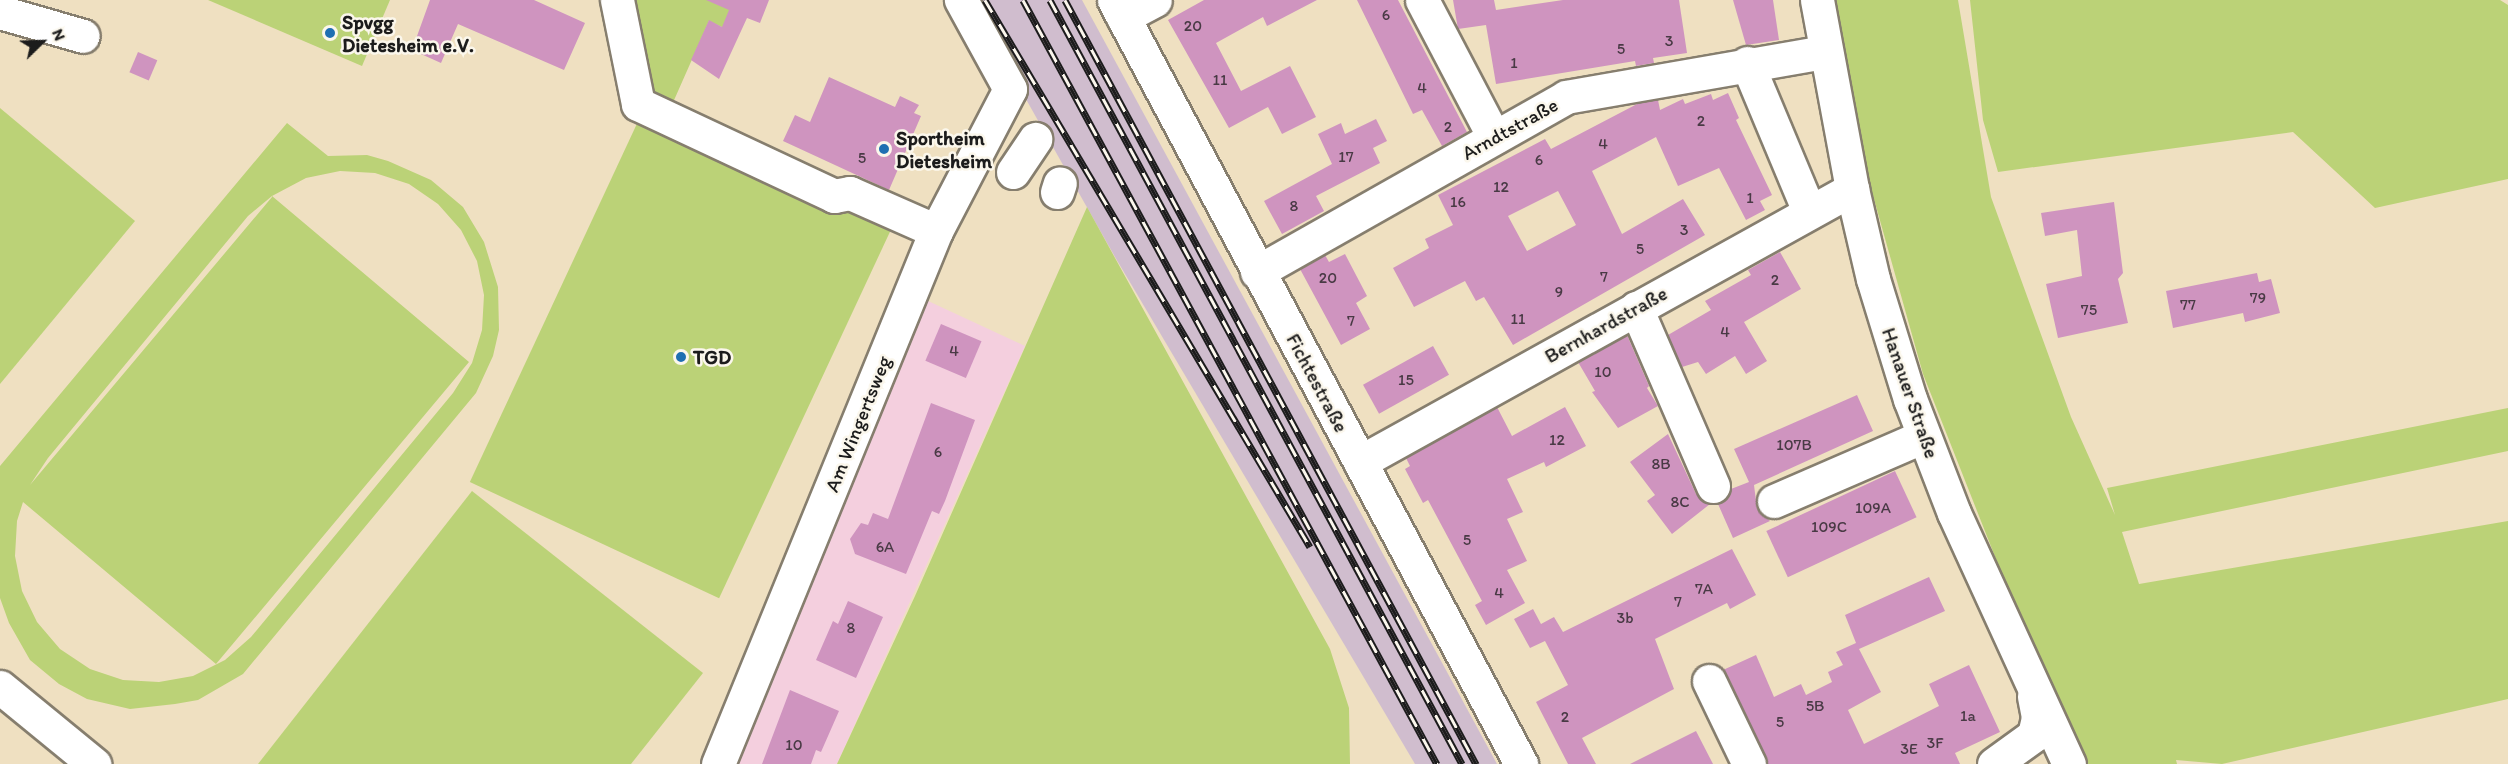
<!DOCTYPE html>
<meta charset="utf-8">
<style>
body{margin:0}
#map{position:relative;width:2508px;height:764px;overflow:hidden;background:#efe0c1;font-family:Itim,sans-serif}
div>[style]{position:absolute}
.built>*{inset:0;background:#f4cfde}
.industrial>*{inset:0;background:#d0bdce}
.green>*{inset:0;background:#bbd277;transform-origin:0 0}
.building>*{inset:0;background:#cf94bf;transform-origin:0 0}
.roads{filter:drop-shadow(2px 0 #867e6e) drop-shadow(-2px 0 #867e6e) drop-shadow(0 2px #867e6e) drop-shadow(0 -2px #867e6e)}
.minor>*{height:33px;margin:-16.5px;padding:0 16.5px;transform-origin:16.5px;border-radius:16.5px;background:#fff}
.major>*{height:33px;margin:-16.5px;padding:0 16.5px;transform-origin:16.5px;border-radius:16.5px;background:#fff}
.rail>*{height:7px;margin-top:-3.5px;transform-origin:0;background:repeating-linear-gradient(90deg,#fbf7ec 0 14px,#1c1c1c 0 28px);box-sizing:border-box;border-block:2px solid #1c1c1c}
.dots>*{width:16px;height:16px;translate:-50% -50%;box-sizing:border-box;border:3px solid #fbf7ec;border-radius:50%}
span{translate:-50% -50%;white-space:nowrap;text-align:center;line-height:1.15;-webkit-text-stroke:5px #fbf7ec;paint-order:stroke}
.number-label{font-size:16px;color:#493a45}
.number-label span{-webkit-text-stroke-width:0}
.poi-label{font-size:20px;color:#1c1c1c;font-weight:700}
.left{translate:0 -50%;text-align:left}
.street-label{font-size:20px;color:#1c1c1c}
.north{position:absolute;left:12px;top:12px;width:60px;height:60px;-webkit-text-stroke:4px #fbf7ec;paint-order:stroke;rotate:67deg;font-size:16px;font-weight:700;line-height:24px;text-align:center;color:#1c1c1c}
.north::after{content:'';display:block;margin:auto;width:21px;height:27px;background:#1c1c1c;clip-path:polygon(50% 0,100% 100%,50% 72%,0 100%)}
</style>
<div id="map">
<div class="built">
<i style="clip-path:polygon(926px 300px,1025px 346px,837px 764px,734px 764px)"></i>
</div>
<div class="industrial">
<i style="clip-path:polygon(970px 0,1082px 0,1497px 764px,1415px 764px,1115px 257px)"></i>
</div>
<div class="green">
<i style="clip-path:polygon(208px 0,390px 0,362px 66px)"></i>
<i style="clip-path:polygon(628px 0,733px 0,724px 28px,709px 21px,671px 107px,650px 99px)"></i>
<i style="clip-path:polygon(1835px 0,1958px 0,1991px 197px,2071px 417px,2115px 515px,2107px 488px,2508px 408px,2508px 451px,2122px 532px,2139px 584px,2508px 521px,2508px 699px,2222px 764px,2176px 760px,2177px 764px,2087px 764px,2020px 620px,1923px 374px,1865px 167px)"></i>
<i style="clip-path:polygon(1970px 0,2500px 0,2508px 5px,2508px 179px,2375px 208px,2293px 132px,1998px 172px,1983px 120px)"></i>
<i style="clip-path:polygon(0 108px,135px 221px,0 384px)"></i>
<i style="left:641px;top:115px;width:275px;height:405px;rotate:25deg"></i>
<i style="clip-path:polygon(evenodd,287px 123px,328px 156px,367px 155px,388px 161px,431px 180px,463px 207px,484px 242px,498px 287px,499px 330px,493px 356px,476px 393px,243px 674px,198px 700px,175px 704px,130px 709px,87px 699px,59px 684px,30px 660px,9px 623px,0 598px,0 466px,287px 123px,340px 171px,375px 173px,409px 184px,438px 204px,461px 230px,477px 261px,484px 295px,482px 330px,472px 363px,453px 393px,251px 637px,225px 660px,193px 676px,159px 682px,123px 680px,90px 669px,60px 649px,37px 622px,22px 591px,15px 556px,17px 521px,23px 502px,216px 664px,469px 362px,272px 196px,306px 178px,340px 171px,287px 123px,272px 196px,272px 197px,30px 485px,48px 458px,248px 216px,272px 196px)"></i>
<i style="clip-path:polygon(1087px 207px,1330px 649px,1349px 708px,1350px 764px,837px 764px,915px 596px)"></i>
<i style="clip-path:polygon(472px 491px,703px 673px,631px 764px,258px 764px)"></i>
</div>
<div class="building">
<i style="clip-path:polygon(430px 0,534px 0,585px 23px,564px 70px,458px 24px,441px 63px,412px 50px)"></i>
<i style="clip-path:polygon(706px 0,769px 0,760px 23px,747px 18px,719px 79px,691px 60px,709px 20px,722px 27px,729px 10px)"></i>
<i style="clip-path:polygon(1204px 0,1317px 0,1267px 26px,1263px 17px,1216px 43px,1241px 91px,1290px 66px,1316px 117px,1282px 134px,1268px 107px,1229px 128px,1168px 20px)"></i>
<i style="clip-path:polygon(1357px 0,1398px 0,1467px 132px,1442px 146px,1422px 110px,1413px 114px)"></i>
<i style="clip-path:polygon(1453px 0,1494px 0,1496px 10px,1563px 0,1679px 0,1687px 53px,1653px 58px,1654px 63px,1636px 66px,1635px 61px,1496px 84px,1486px 25px,1458px 29px)"></i>
<i style="clip-path:polygon(1733px 0,1773px 0,1779px 40px,1746px 45px)"></i>
<i style="left:138px;top:52px;width:21px;height:22px;rotate:23deg"></i>
<i style="clip-path:polygon(829px 77px,895px 107px,900px 96px,919px 105px,914px 113px,921px 116px,889px 190px,783px 141px,795px 115px,810px 122px)"></i>
<i style="clip-path:polygon(evenodd,1728px 93px,1739px 118px,1736px 120px,1772px 195px,1760px 201px,1765px 210px,1746px 220px,1719px 168px,1678px 186px,1656px 137px,1592px 171px,1622px 234px,1683px 199px,1705px 235px,1513px 345px,1484px 297px,1476px 301px,1465px 281px,1414px 307px,1393px 268px,1429px 248px,1425px 239px,1453px 225px,1438px 195px,1545px 139px,1551px 149px,1639px 103px,1658px 100px,1660px 110px,1683px 99px,1685px 104px,1711px 94px,1713px 100px,1728px 93px,1558px 191px,1576px 225px,1527px 251px,1508px 216px,1558px 191px)"></i>
<i style="clip-path:polygon(1376px 119px,1387px 141px,1373px 148px,1380px 163px,1316px 196px,1324px 211px,1282px 234px,1264px 201px,1332px 164px,1318px 134px,1341px 123px,1345px 134px)"></i>
<i style="clip-path:polygon(2114px 202px,2123px 273px,2118px 279px,2128px 323px,2058px 338px,2046px 284px,2082px 276px,2077px 230px,2045px 236px,2041px 213px)"></i>
<i style="clip-path:polygon(1780px 252px,1801px 289px,1744px 322px,1767px 361px,1746px 374px,1735px 356px,1706px 374px,1698px 362px,1682px 367px,1668px 335px,1711px 310px,1705px 301px,1751px 275px,1748px 270px)"></i>
<i style="clip-path:polygon(1345px 254px,1367px 296px,1356px 303px,1370px 329px,1341px 345px,1300px 269px,1325px 255px,1329px 262px)"></i>
<i style="clip-path:polygon(2257px 273px,2259px 282px,2271px 279px,2280px 313px,2245px 322px,2243px 313px,2173px 328px,2166px 291px)"></i>
<i style="left:941px;top:324px;width:44px;height:40px;rotate:23deg"></i>
<i style="clip-path:polygon(1627px 335px,1649px 386px,1647px 388px,1658px 406px,1618px 428px,1592px 392px,1595px 391px,1578px 362px)"></i>
<i style="left:1433px;top:346px;width:33px;height:80px;rotate:61deg"></i>
<i style="clip-path:polygon(1857px 395px,1873px 431px,1754px 485px,1757px 509px,1770px 521px,1733px 538px,1718px 504px,1731px 489px,1749px 482px,1734px 449px)"></i>
<i style="clip-path:polygon(931px 403px,975px 420px,945px 501px,939px 514px,932px 511px,906px 574px,855px 554px,850px 539px,861px 523px,868px 525px,873px 513px,888px 519px)"></i>
<i style="clip-path:polygon(1497px 407px,1512px 436px,1565px 407px,1586px 446px,1546px 467px,1544px 462px,1507px 479px,1523px 512px,1507px 519px,1527px 561px,1507px 570px,1525px 603px,1486px 625px,1475px 605px,1482px 601px,1428px 500px,1423px 503px,1405px 469px,1410px 466px,1406px 458px)"></i>
<i style="clip-path:polygon(1668px 434px,1696px 494px,1710px 504px,1672px 534px,1647px 501px,1655px 495px,1630px 462px)"></i>
<i style="left:1895px;top:471px;width:51px;height:142px;rotate:65deg"></i>
<i style="clip-path:polygon(1732px 549px,1756px 595px,1730px 609px,1727px 603px,1655px 639px,1674px 689px,1582px 738px,1596px 764px,1568px 764px,1536px 702px,1568px 685px,1545px 641px,1530px 648px,1514px 619px,1533px 609px,1541px 624px,1554px 617px,1563px 632px)"></i>
<i style="clip-path:polygon(1929px 577px,1945px 611px,1859px 649px,1881px 692px,1848px 710px,1864px 744px,1939px 706px,1929px 684px,1969px 665px,2000px 732px,1955px 753px,1960px 764px,1768px 764px,1723px 670px,1756px 655px,1774px 697px,1801px 684px,1806px 695px,1832px 682px,1828px 672px,1843px 665px,1836px 652px,1856px 643px,1845px 615px)"></i>
<i style="clip-path:polygon(848px 601px,883px 617px,856px 678px,816px 660px,833px 621px,838px 624px)"></i>
<i style="clip-path:polygon(790px 690px,839px 711px,821px 752px,816px 750px,811px 764px,762px 764px)"></i>
<i style="clip-path:polygon(1696px 731px,1713px 764px,1630px 764px)"></i>
</div>
<div class="roads">
<div class="minor">
<i style="left:617px;top:0;width:106px;rotate:78.6deg"></i>
<i style="left:638px;top:104px;width:217px;rotate:25.1deg"></i>
<i style="left:834px;top:196px;width:16px;rotate:-11deg"></i>
<i style="left:850px;top:193px;width:94px;rotate:23.8deg"></i>
<i style="left:1422px;top:0;width:155px;rotate:62.3deg"></i>
<i style="left:0;top:12px;width:86px;rotate:16.1deg"></i>
<i style="left:1123px;top:17px;width:36px;rotate:-28deg"></i>
<i style="left:1747px;top:63px;width:160px;rotate:67.3deg"></i>
<i style="left:1013px;top:172px;width:40px;rotate:-56deg"></i>
<i style="left:1057px;top:192px;width:9px;rotate:-72deg"></i>
<i style="left:1257px;top:272px;width:355px;rotate:-29.5deg"></i>
<i style="left:1566px;top:97px;width:263px;rotate:-9.9deg"></i>
<i style="left:1636px;top:308px;width:194px;rotate:66.6deg"></i>
<i style="left:1360px;top:462px;width:563px;rotate:-29.02deg"></i>
<i style="left:1774px;top:501px;width:163px;rotate:-23.4deg"></i>
<i style="left:1709px;top:681px;width:92px;rotate:64.3deg"></i>
<i style="left:0;top:687px;width:122px;rotate:39.3deg"></i>
<i style="left:718px;top:764px;width:576px;rotate:-67.76deg"></i>
<i style="left:936px;top:231px;width:160px;rotate:-62.5deg"></i>
<i style="left:1010px;top:89px;width:102px;rotate:-118.8deg"></i>
</div>
<div class="major">
<i style="left:1114px;top:0;width:866px;rotate:61.95deg"></i>
<i style="left:1817px;top:0;width:192px;rotate:79.5deg"></i>
<i style="left:1852px;top:189px;width:92px;rotate:76.9deg"></i>
<i style="left:1873px;top:279px;width:126px;rotate:72.9deg"></i>
<i style="left:1910px;top:399px;width:122px;rotate:68.9deg"></i>
<i style="left:1954px;top:513px;width:276px;rotate:65.4deg"></i>
<i style="left:1994px;top:764px;width:49px;rotate:-35.9deg"></i>
<i style="left:2034px;top:735px;width:18px;rotate:-77deg"></i>
<i style="left:2038px;top:717px;width:21px;rotate:-101deg"></i>
</div>
</div>
<div class="rail">
<i style="left:985px;top:0;width:636px;rotate:59.28deg"></i>
<i style="left:1023px;top:0;width:869px;rotate:61.55deg"></i>
<i style="left:1050px;top:0;width:868px;rotate:61.66deg"></i>
<i style="left:1065px;top:0;width:868px;rotate:61.72deg"></i>
</div>
<div class="dots">
<i style="left:330px;top:33px;background:#1f6fb2"></i>
<i style="left:884px;top:149px;background:#1f6fb2"></i>
<i style="left:681px;top:357px;background:#1f6fb2"></i>
</div>
<div class="number-label">
<span style="left:1386px;top:15px">6</span>
<span style="left:1193px;top:26px">20</span>
<span style="left:1669px;top:41px">3</span>
<span style="left:1621px;top:49px">5</span>
<span style="left:1514px;top:63px">1</span>
<span style="left:1220px;top:80px">11</span>
<span style="left:1422px;top:88px">4</span>
<span style="left:1701px;top:121px">2</span>
<span style="left:1448px;top:127px">2</span>
<span style="left:1603px;top:144px">4</span>
<span style="left:1346px;top:157px">17</span>
<span style="left:862px;top:158px">5</span>
<span style="left:1539px;top:160px">6</span>
<span style="left:1501px;top:187px">12</span>
<span style="left:1750px;top:198px">1</span>
<span style="left:1458px;top:202px">16</span>
<span style="left:1294px;top:206px">8</span>
<span style="left:1684px;top:230px">3</span>
<span style="left:1640px;top:249px">5</span>
<span style="left:1604px;top:277px">7</span>
<span style="left:1328px;top:278px">20</span>
<span style="left:1775px;top:280px">2</span>
<span style="left:1559px;top:292px">9</span>
<span style="left:2258px;top:298px">79</span>
<span style="left:2188px;top:305px">77</span>
<span style="left:2089px;top:310px">75</span>
<span style="left:1518px;top:319px">11</span>
<span style="left:1351px;top:321px">7</span>
<span style="left:1725px;top:332px">4</span>
<span style="left:954px;top:351px">4</span>
<span style="left:1603px;top:372px">10</span>
<span style="left:1406px;top:380px">15</span>
<span style="left:1557px;top:440px">12</span>
<span style="left:1794px;top:445px">107B</span>
<span style="left:938px;top:452px">6</span>
<span style="left:1661px;top:464px">8B</span>
<span style="left:1680px;top:502px">8C</span>
<span style="left:1873px;top:508px">109A</span>
<span style="left:1829px;top:527px">109C</span>
<span style="left:1467px;top:540px">5</span>
<span style="left:885px;top:547px">6A</span>
<span style="left:1704px;top:589px">7A</span>
<span style="left:1499px;top:593px">4</span>
<span style="left:1678px;top:602px">7</span>
<span style="left:1625px;top:618px">3b</span>
<span style="left:851px;top:628px">8</span>
<span style="left:1815px;top:706px">5B</span>
<span style="left:1968px;top:716px">1a</span>
<span style="left:1565px;top:717px">2</span>
<span style="left:1780px;top:722px">5</span>
<span style="left:1935px;top:743px">3F</span>
<span style="left:794px;top:745px">10</span>
<span style="left:1909px;top:749px">3E</span>
</div>
<div class="poi-label">
<span class="left" style="left:342px;top:34px">Spvgg<br>Dietesheim e.V.</span>
<span class="left" style="left:896px;top:150px">Sportheim<br>Dietesheim</span>
<span class="left" style="left:693px;top:357px">TGD</span>
</div>
<div class="street-label">
<span style="left:1510px;top:129px;rotate:-29deg">Arndtstraße</span>
<span style="left:1606px;top:325px;rotate:-29deg">Bernhardstraße</span>
<span style="left:1317px;top:383px;rotate:62deg">Fichtestraße</span>
<span style="left:1910px;top:393px;rotate:71deg">Hanauer Straße</span>
<span style="left:858px;top:424px;rotate:-68deg">Am Wingertsweg</span>
</div>
<div class="north">N</div>
</div>
